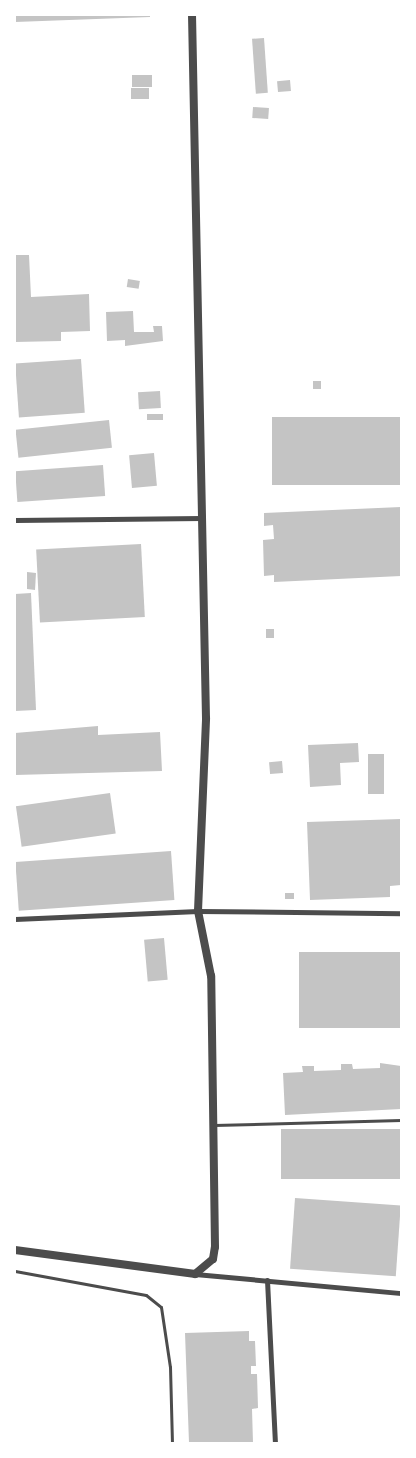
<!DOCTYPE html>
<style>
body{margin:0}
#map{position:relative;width:416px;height:1458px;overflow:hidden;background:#fff;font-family:Signika,sans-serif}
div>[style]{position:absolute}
.building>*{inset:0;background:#c4c4c4;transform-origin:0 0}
.service>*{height:3px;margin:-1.5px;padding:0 1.5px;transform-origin:1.5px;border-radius:1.5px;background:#4c4c4c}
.minor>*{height:5px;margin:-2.5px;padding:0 2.5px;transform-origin:2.5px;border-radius:2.5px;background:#4c4c4c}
.tertiary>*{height:8px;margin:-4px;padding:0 4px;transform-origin:4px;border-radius:4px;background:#4c4c4c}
span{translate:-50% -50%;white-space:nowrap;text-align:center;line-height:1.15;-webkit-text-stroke:4px #fff;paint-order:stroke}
.frame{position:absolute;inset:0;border:16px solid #fff;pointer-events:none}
</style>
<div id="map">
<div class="building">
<i style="clip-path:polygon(15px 15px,150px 15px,150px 17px,15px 22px)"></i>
<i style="left:264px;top:38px;width:55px;height:12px;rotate:86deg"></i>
<i style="left:132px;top:75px;width:20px;height:12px"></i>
<i style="left:290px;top:80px;width:11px;height:13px;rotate:85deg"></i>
<i style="left:149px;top:88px;width:11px;height:18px;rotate:90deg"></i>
<i style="left:253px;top:107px;width:16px;height:11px;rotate:4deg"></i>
<i style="clip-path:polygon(15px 255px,29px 255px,31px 297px,89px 294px,90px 331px,61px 332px,61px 341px,15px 342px)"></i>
<i style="left:128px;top:279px;width:12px;height:8px;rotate:9deg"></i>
<i style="clip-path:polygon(133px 311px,134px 332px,154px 332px,153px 326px,162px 326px,163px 341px,125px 346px,125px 340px,107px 341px,106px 312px)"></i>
<i style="left:81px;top:359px;width:54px;height:66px;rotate:86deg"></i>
<i style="left:313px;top:381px;width:8px;height:8px"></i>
<i style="left:160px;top:391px;width:17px;height:22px;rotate:87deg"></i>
<i style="left:163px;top:414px;width:6px;height:16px;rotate:90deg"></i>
<i style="left:401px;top:417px;width:68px;height:129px;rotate:90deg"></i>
<i style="left:109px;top:420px;width:28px;height:94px;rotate:84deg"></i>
<i style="left:154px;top:453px;width:33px;height:25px;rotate:85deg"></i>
<i style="left:103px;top:465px;width:31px;height:88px;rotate:86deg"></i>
<i style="clip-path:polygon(401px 507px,401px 576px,274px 582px,274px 575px,264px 576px,263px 540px,274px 539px,273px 525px,264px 526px,264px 513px)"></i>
<i style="left:141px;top:544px;width:73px;height:105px;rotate:87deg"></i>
<i style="clip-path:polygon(27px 572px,36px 573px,35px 590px,27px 589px)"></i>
<i style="clip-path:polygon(31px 593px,36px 710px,15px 711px,15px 594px)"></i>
<i style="left:266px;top:629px;width:8px;height:9px"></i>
<i style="clip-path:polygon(98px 726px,98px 735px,160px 732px,162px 771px,15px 775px,15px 733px)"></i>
<i style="clip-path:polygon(358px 743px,359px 762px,340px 763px,341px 785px,310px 787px,308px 745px)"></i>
<i style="left:368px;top:754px;width:16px;height:40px"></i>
<i style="left:282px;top:761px;width:12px;height:13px;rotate:85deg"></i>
<i style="left:110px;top:793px;width:41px;height:95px;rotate:82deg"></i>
<i style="clip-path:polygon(401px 819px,401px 885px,390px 886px,390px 897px,310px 900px,307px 822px)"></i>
<i style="left:171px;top:851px;width:49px;height:156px;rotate:86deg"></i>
<i style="left:285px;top:893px;width:9px;height:6px"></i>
<i style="left:164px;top:938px;width:42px;height:20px;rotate:85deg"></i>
<i style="left:401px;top:952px;width:76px;height:102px;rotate:90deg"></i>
<i style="clip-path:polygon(380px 1063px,401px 1066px,401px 1109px,285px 1115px,283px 1073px,303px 1072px,302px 1066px,314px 1066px,314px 1071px,341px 1070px,341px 1064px,352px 1064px,353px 1069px,380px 1068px)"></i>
<i style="left:401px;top:1129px;width:50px;height:120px;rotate:90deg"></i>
<i style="left:295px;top:1198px;width:106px;height:71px;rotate:4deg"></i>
<i style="clip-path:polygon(249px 1331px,249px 1341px,255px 1341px,256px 1366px,251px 1366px,251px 1374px,257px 1374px,258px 1408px,252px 1409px,253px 1443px,189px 1443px,185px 1333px)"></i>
</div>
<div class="service">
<i style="left:214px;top:1125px;width:187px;rotate:-1.5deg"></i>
<i style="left:15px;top:1271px;width:133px;rotate:10.4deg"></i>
<i style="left:146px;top:1295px;width:19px;rotate:39deg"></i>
<i style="left:161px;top:1307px;width:61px;rotate:81.5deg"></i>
<i style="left:170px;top:1367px;width:76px;rotate:88.5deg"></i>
</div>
<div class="minor">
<i style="left:15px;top:520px;width:187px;rotate:-0.6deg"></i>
<i style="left:15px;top:919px;width:183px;rotate:-2.5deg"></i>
<i style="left:198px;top:911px;width:203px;rotate:0.6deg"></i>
<i style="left:195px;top:1274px;width:207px;rotate:5.3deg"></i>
<i style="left:267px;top:1280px;width:163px;rotate:87.2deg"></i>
</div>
<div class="tertiary">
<i style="left:15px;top:1250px;width:182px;rotate:7.6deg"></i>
<i style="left:195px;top:1274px;width:23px;rotate:-40deg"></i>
<i style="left:213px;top:1259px;width:12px;rotate:-81deg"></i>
<i style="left:215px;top:1247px;width:271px;rotate:-90.8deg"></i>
<i style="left:211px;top:976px;width:66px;rotate:-101.3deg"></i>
<i style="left:198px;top:911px;width:193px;rotate:-87.6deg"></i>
<i style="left:206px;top:718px;width:703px;rotate:-91.14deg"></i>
</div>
<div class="frame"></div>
</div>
